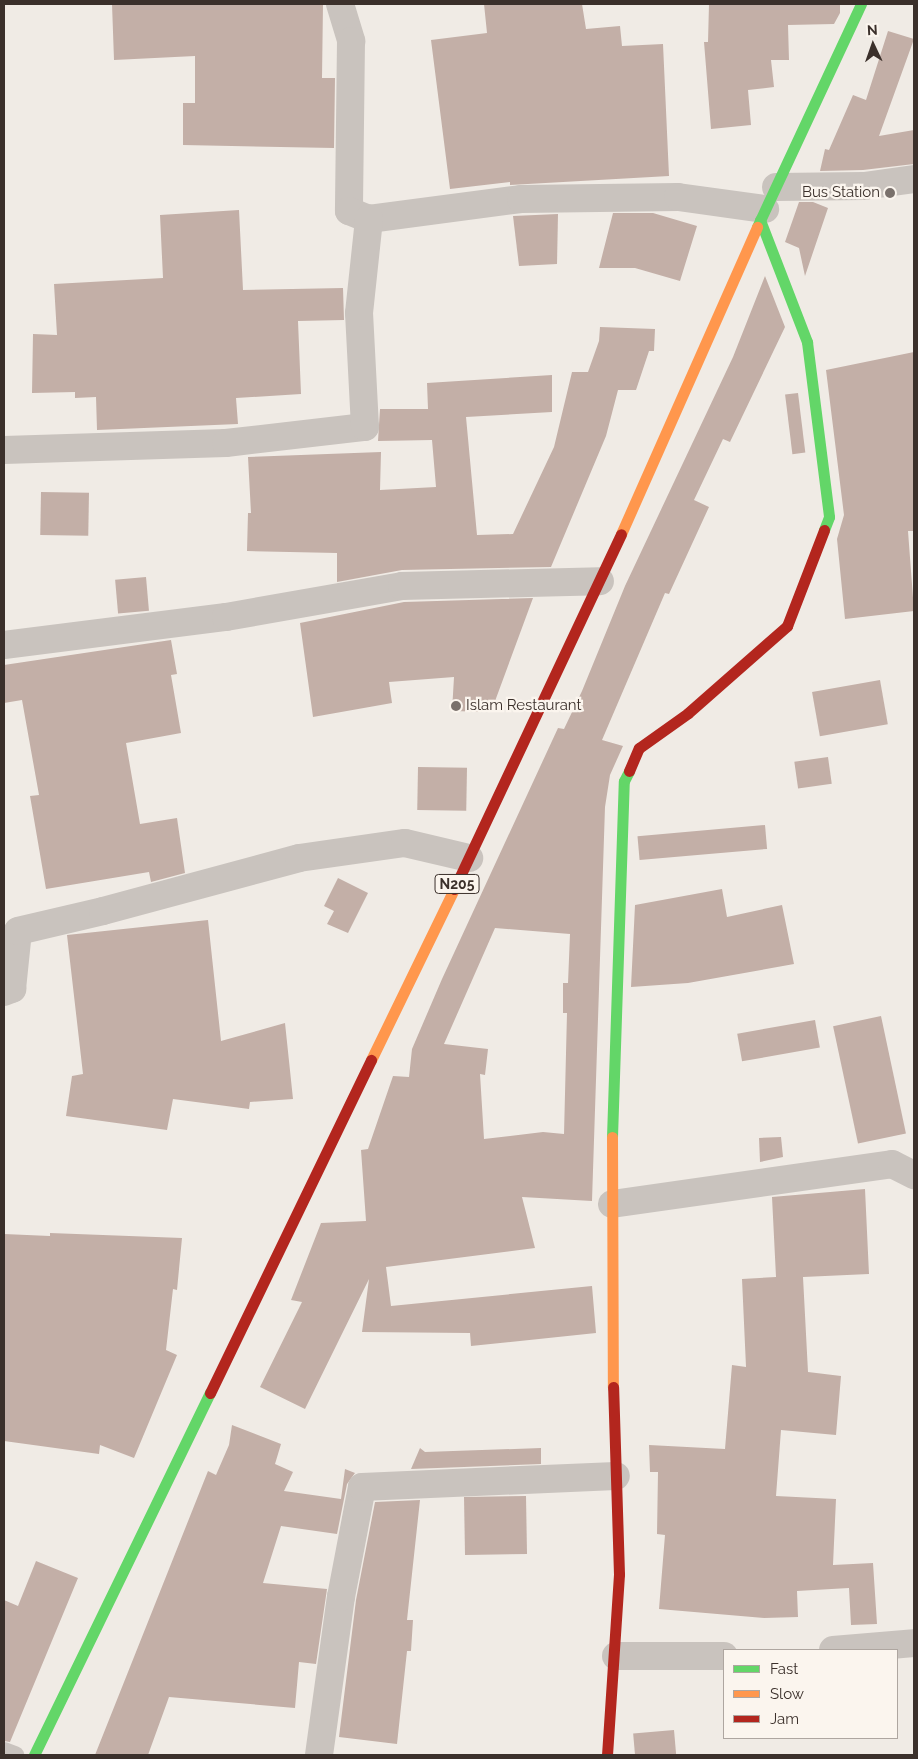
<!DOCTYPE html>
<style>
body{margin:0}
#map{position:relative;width:918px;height:1759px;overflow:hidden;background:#f0ebe5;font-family:Raleway,sans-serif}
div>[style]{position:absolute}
.building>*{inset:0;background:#c3afa7;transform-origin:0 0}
.lane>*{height:18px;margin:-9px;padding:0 9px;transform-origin:9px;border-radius:9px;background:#c9c3be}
.street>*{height:28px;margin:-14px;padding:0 14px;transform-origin:14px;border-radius:14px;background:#c9c3be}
.fast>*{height:11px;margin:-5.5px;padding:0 5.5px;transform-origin:5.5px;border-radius:5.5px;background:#63d668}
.slow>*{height:11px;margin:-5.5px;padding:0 5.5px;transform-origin:5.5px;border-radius:5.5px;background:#ff974d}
.jam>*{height:11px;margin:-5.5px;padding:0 5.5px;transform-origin:5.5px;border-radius:5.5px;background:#b3261e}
.dots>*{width:14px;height:14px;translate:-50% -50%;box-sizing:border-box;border:2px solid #fbf5ee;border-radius:50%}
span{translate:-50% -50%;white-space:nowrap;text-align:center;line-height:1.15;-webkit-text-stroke:4.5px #fbf5ee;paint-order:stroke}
.shield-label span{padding:1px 4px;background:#fbf5ee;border:1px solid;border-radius:4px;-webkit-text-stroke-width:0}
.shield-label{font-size:14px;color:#3b302b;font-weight:700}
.poi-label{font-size:15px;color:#3b302b}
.right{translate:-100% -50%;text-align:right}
.left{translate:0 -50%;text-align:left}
.frame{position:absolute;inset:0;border:5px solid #3b302b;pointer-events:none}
.legend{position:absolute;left:723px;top:1649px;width:175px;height:90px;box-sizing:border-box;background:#fbf5ee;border:1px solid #aea6a0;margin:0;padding:6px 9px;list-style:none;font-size:15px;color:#3b302b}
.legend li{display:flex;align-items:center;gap:10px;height:25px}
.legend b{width:25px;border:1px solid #aea6a0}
.north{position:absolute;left:848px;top:20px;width:50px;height:50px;-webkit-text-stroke:4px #fbf5ee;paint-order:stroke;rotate:357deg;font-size:14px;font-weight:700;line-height:20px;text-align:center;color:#3b302b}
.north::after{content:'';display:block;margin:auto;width:18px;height:22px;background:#3b302b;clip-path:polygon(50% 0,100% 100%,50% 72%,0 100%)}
</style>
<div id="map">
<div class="building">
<i style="clip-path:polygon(112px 4px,323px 4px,322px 78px,335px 78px,334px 148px,183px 145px,183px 103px,195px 103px,195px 56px,114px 60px)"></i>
<i style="clip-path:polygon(484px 4px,582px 4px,586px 29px,620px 26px,622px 46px,663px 44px,669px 176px,510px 185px,510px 182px,450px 189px,431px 40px,487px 33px)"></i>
<i style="clip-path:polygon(709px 4px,840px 4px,840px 13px,834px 24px,788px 25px,789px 60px,771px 60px,774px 87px,748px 90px,751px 125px,711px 129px,704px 42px,708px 42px)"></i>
<i style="clip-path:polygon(888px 31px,914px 39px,879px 136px,914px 130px,914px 164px,863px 170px,820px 171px,825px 149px,829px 150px,853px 95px,866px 100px)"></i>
<i style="clip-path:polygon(799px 202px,813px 202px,828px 208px,805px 276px,799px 248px,785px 242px)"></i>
<i style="clip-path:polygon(239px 210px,243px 290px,343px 288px,344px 320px,298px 321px,301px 394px,236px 398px,238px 424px,97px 430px,96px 397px,75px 398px,75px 392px,32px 393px,33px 334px,57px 335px,54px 284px,163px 278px,160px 215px)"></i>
<i style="clip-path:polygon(613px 213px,653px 213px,697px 226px,680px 281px,635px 268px,599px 268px)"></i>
<i style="clip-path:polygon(558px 214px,557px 264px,519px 266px,513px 216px)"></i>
<i style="clip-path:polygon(evenodd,765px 276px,785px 327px,730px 442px,723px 439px,694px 500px,709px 507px,669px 594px,665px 593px,602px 740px,623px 746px,610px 775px,605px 807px,592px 1201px,522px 1197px,535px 1248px,386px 1267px,391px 1306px,592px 1286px,596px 1333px,471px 1346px,470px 1333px,362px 1332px,369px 1279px,305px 1409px,260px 1387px,302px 1302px,291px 1300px,321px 1223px,366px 1221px,361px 1150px,368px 1149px,393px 1076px,409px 1077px,412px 1049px,442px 979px,558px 728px,564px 729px,582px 691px,625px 586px,733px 357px,765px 276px,495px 928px,570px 934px,568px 983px,563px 983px,563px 1013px,567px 1013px,564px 1134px,543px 1132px,484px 1139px,480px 1074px,485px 1075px,488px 1049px,444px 1044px,495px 928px)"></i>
<i style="clip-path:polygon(600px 327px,655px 329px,654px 351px,649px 351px,636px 390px,618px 390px,606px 436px,551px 567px,402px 570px,337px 582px,337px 553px,247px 551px,248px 513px,251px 513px,248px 457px,381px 452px,380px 490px,436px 487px,432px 440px,378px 441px,380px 409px,428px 409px,427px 383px,552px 375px,552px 412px,466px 417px,477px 535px,513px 534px,554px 447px,572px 372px,588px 372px,599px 341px)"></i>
<i style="clip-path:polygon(914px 352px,914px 531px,908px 531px,914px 611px,845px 619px,837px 539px,844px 515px,826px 370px)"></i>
<i style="left:798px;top:393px;width:60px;height:13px;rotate:83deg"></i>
<i style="left:41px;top:492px;width:48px;height:43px;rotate:1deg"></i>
<i style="left:146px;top:577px;width:34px;height:31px;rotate:85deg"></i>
<i style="clip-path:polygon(533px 598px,491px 712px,452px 711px,454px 677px,389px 682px,392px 703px,313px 717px,300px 623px,404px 602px)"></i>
<i style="clip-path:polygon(171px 640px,177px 674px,171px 675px,181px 733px,126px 743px,140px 824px,177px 818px,185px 873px,151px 882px,149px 872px,46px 889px,30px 796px,39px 795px,22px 700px,4px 703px,4px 665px)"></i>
<i style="left:880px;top:680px;width:45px;height:69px;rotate:80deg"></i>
<i style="left:828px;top:757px;width:27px;height:34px;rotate:82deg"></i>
<i style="left:418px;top:767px;width:49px;height:43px;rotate:1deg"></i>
<i style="left:765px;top:825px;width:24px;height:128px;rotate:85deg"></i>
<i style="clip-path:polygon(338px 878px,368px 893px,348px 933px,327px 924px,334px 911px,324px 906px)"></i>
<i style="clip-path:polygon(722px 889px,727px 917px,782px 905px,794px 964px,688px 983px,631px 987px,635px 905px)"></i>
<i style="clip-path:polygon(208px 920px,221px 1041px,285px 1023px,293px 1099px,250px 1102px,249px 1109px,173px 1099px,167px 1130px,66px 1116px,72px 1076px,83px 1074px,67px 935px)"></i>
<i style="left:881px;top:1016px;width:120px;height:49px;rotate:78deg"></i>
<i style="left:815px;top:1020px;width:28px;height:79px;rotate:80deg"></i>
<i style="clip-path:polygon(781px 1137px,783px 1157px,760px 1162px,759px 1138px)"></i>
<i style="clip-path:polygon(865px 1189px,869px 1274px,803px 1277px,808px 1372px,841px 1376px,836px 1435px,781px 1430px,776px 1496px,836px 1499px,833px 1565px,873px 1563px,877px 1624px,851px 1625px,849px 1588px,797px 1591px,798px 1617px,764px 1618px,659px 1609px,665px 1535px,657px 1534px,658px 1472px,650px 1472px,649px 1445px,725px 1449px,732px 1365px,746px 1367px,742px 1279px,776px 1277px,772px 1197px)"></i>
<i style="clip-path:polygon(50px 1233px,182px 1238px,177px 1290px,173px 1289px,166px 1350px,177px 1355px,134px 1458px,100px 1445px,99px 1454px,4px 1441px,4px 1234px,50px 1236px)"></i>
<i style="clip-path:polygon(232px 1425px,281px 1444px,275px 1464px,293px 1472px,284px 1491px,341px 1499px,345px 1469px,355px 1473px,347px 1484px,337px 1534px,281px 1526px,263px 1583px,327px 1589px,316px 1664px,299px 1662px,295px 1708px,169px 1697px,148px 1755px,95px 1755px,208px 1471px,216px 1475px,229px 1445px)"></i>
<i style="clip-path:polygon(420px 1448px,425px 1452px,541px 1448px,541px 1464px,411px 1469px)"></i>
<i style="left:526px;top:1496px;width:58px;height:62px;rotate:89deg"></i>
<i style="clip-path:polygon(420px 1500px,407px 1620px,413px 1620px,411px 1651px,407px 1651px,397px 1744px,339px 1737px,356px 1600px,375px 1502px)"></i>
<i style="clip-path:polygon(36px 1561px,78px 1578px,10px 1742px,4px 1741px,4px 1600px,18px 1606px)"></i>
<i style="left:674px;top:1730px;width:25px;height:41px;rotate:85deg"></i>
</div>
<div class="lane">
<i style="left:4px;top:1751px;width:12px;rotate:20deg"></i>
</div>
<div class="street">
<i style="left:340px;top:4px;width:39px;rotate:73deg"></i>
<i style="left:351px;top:41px;width:170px;rotate:90.7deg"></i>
<i style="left:349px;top:211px;width:22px;rotate:22deg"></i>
<i style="left:369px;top:219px;width:153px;rotate:-7.5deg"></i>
<i style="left:521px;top:199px;width:157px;rotate:-0.7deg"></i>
<i style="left:678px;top:197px;width:88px;rotate:7.9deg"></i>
<i style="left:776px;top:187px;width:88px;rotate:-0.7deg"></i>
<i style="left:864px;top:186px;width:50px;rotate:-8deg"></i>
<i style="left:4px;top:450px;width:222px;rotate:-1.8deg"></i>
<i style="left:226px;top:443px;width:140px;rotate:-6.6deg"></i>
<i style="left:365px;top:427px;width:114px;rotate:-93deg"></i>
<i style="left:359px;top:313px;width:95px;rotate:-83.9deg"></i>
<i style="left:4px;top:645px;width:224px;rotate:-7.2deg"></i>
<i style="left:226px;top:617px;width:179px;rotate:-10deg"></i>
<i style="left:402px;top:586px;width:198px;rotate:-1.4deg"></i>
<i style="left:4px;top:992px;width:9px;rotate:-21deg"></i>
<i style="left:12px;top:989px;width:58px;rotate:-84.1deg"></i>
<i style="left:18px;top:931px;width:87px;rotate:-13.2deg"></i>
<i style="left:103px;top:911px;width:203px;rotate:-15.1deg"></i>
<i style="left:299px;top:858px;width:107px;rotate:-8.1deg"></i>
<i style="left:405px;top:843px;width:66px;rotate:13.2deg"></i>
<i style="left:612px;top:1204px;width:283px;rotate:-8.1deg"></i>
<i style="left:892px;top:1164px;width:25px;rotate:27deg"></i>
<i style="left:833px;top:1650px;width:81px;rotate:-4.9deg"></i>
<i style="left:616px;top:1656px;width:108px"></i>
<i style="left:319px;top:1755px;width:160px;rotate:-82.1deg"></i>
<i style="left:341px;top:1597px;width:112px;rotate:-79.2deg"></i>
<i style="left:362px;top:1487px;width:254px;rotate:-2.5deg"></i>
</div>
<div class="fast">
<i style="left:760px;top:220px;width:131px;rotate:68.9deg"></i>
<i style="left:807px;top:342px;width:176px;rotate:82.8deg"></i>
<i style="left:829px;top:517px;width:14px;rotate:111deg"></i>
<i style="left:757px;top:227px;width:246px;rotate:-65deg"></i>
<i style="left:612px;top:1137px;width:356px;rotate:-88.1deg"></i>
<i style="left:624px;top:781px;width:11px;rotate:-63deg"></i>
<i style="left:34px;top:1755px;width:403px;rotate:-64.1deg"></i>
</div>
<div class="slow">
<i style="left:621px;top:534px;width:336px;rotate:-66.1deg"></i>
<i style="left:371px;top:1060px;width:190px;rotate:-64.1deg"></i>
<i style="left:612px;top:1137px;width:250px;rotate:89.8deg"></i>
</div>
<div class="jam">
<i style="left:629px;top:771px;width:25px;rotate:-67deg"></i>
<i style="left:639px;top:748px;width:60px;rotate:-35.5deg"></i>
<i style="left:688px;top:713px;width:132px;rotate:-41.3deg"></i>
<i style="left:787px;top:626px;width:103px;rotate:-68.9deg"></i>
<i style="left:454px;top:889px;width:392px;rotate:-64.8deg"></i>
<i style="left:210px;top:1393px;width:370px;rotate:-64.2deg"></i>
<i style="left:607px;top:1755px;width:181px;rotate:-86.2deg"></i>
<i style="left:619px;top:1574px;width:187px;rotate:-91.8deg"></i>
</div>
<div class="dots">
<i style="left:890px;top:193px;background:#7a716c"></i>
<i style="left:456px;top:706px;background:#7a716c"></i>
</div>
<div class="shield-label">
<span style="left:457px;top:884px">N205</span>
</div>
<div class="poi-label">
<span class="right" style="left:880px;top:193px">Bus Station</span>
<span class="left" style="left:466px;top:706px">Islam Restaurant</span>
</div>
<div class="frame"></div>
<ul class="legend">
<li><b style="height:6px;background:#63d668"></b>Fast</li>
<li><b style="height:6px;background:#ff974d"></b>Slow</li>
<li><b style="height:6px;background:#b3261e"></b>Jam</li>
</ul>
<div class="north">N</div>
</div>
